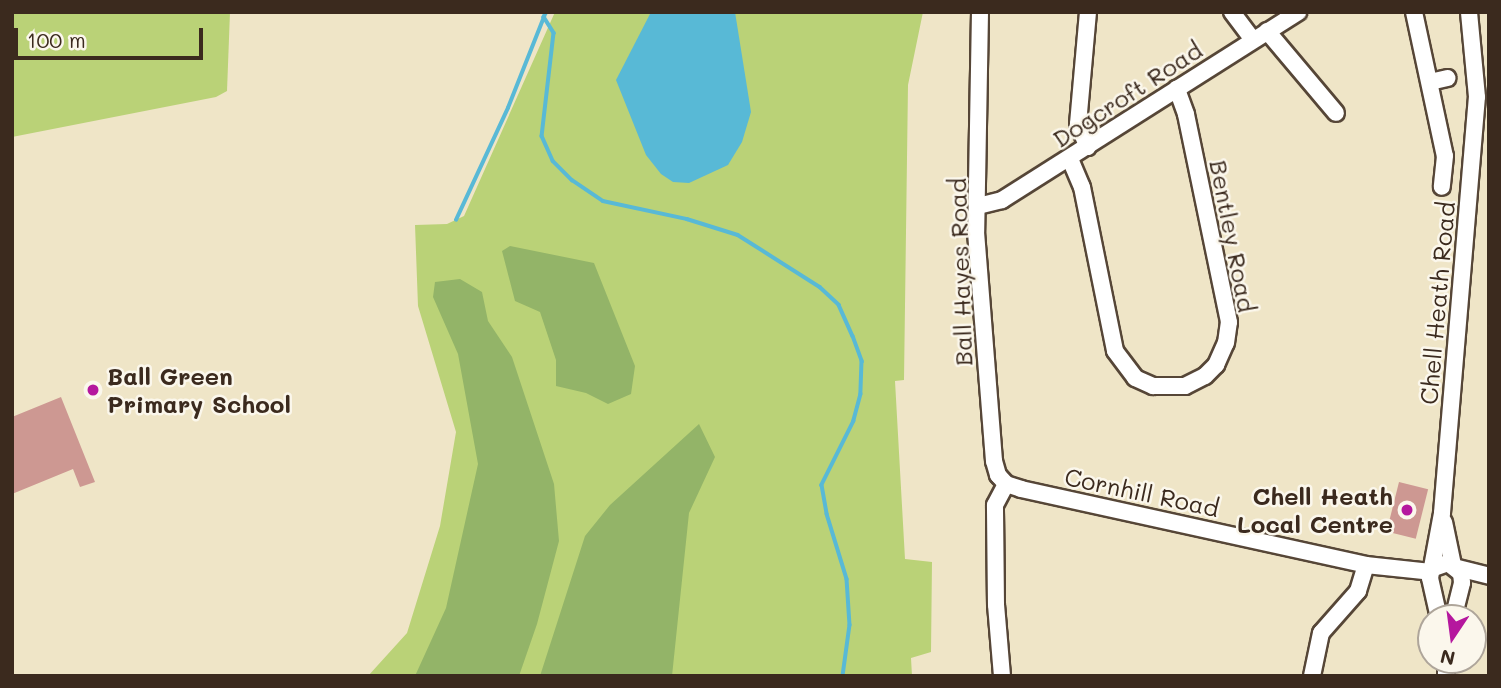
<!DOCTYPE html>
<style>
body{margin:0}
#map{position:relative;width:1501px;height:688px;overflow:hidden;background:#efe5c7;font-family:Mali,sans-serif}
div>[style]{position:absolute}
.green>*{inset:0;background:#bad277}
.forest>*{inset:0;background:#93b468}
.water>*{inset:0;background:#58b9d6}
.stream>*{height:3.5px;margin:-1.75px;padding:0 1.75px;transform-origin:1.75px;border-radius:1.75px;background:#58b9d6}
.building>*{inset:0;background:#cd9892;transform-origin:0 0}
.roads{filter:drop-shadow(2px 0 #564637) drop-shadow(-2px 0 #564637) drop-shadow(0 2px #564637) drop-shadow(0 -2px #564637)}
.minor>*{height:16px;margin:-8px;padding:0 8px;transform-origin:8px;border-radius:8px;background:#fff}
.dots>*{width:19px;height:19px;translate:-50% -50%;box-sizing:border-box;border:4px solid #fbf7ec;border-radius:50%}
span{translate:-50% -50%;white-space:nowrap;text-align:center;line-height:1.15;-webkit-text-stroke:5px #fbf7ec;paint-order:stroke}
.street-label{font-size:24px;color:#3b2a1e}
.poi-label{font-size:24px;color:#3b2a1e;font-weight:700}
.left{translate:0 -50%;text-align:left}
.right{translate:-100% -50%;text-align:right}
.frame{position:absolute;inset:0;border:14px solid #3b2a1e;pointer-events:none}
.north{position:absolute;left:1417px;top:604px;width:70px;height:70px;box-sizing:border-box;background:#fbf7ec;border:2px solid #aea59a;border-radius:50%;rotate:193deg;font-size:19px;font-weight:700;line-height:28px;text-align:center;color:#3b2a1e}
.north::after{content:'';display:block;margin:auto;width:24px;height:32px;background:#b5179e;clip-path:polygon(50% 0,100% 100%,50% 72%,0 100%)}
.scale{position:absolute;left:14px;top:28px;width:189px;height:32px;box-sizing:border-box;border:4px solid #3b2a1e;border-top:0;padding-left:9px;font-size:21px;line-height:24px;white-space:nowrap;color:#3b2a1e;-webkit-text-stroke:5px #fbf7ec;paint-order:stroke}
</style>
<div id="map">
<div class="green">
<i style="clip-path:polygon(12px 12px,230px 12px,227px 91px,216px 97px,12px 137px)"></i>
<i style="clip-path:polygon(555px 12px,923px 12px,908px 85px,904px 380px,895px 381px,905px 559px,932px 562px,931px 652px,911px 658px,912px 676px,368px 676px,407px 633px,440px 526px,456px 432px,418px 306px,415px 225px,447px 224px,464px 216px)"></i>
</div>
<div class="forest">
<i style="clip-path:polygon(510px 246px,594px 263px,635px 366px,631px 394px,608px 404px,586px 393px,556px 386px,556px 360px,540px 312px,515px 301px,502px 251px)"></i>
<i style="clip-path:polygon(460px 279px,482px 292px,488px 321px,512px 357px,554px 484px,559px 541px,537px 624px,519px 676px,415px 676px,446px 608px,478px 464px,458px 354px,433px 297px,435px 282px)"></i>
<i style="clip-path:polygon(699px 424px,715px 457px,689px 513px,672px 676px,540px 676px,585px 536px,610px 505px)"></i>
</div>
<div class="water">
<i style="clip-path:polygon(651px 12px,735px 12px,751px 112px,742px 142px,728px 165px,689px 183px,673px 182px,661px 174px,646px 155px,616px 80px)"></i>
</div>
<div class="stream">
<i style="left:547px;top:12px;width:6px;rotate:121deg"></i>
<i style="left:544px;top:17px;width:19px;rotate:58deg"></i>
<i style="left:554px;top:33px;width:104px;rotate:96.6deg"></i>
<i style="left:542px;top:136px;width:27px;rotate:66deg"></i>
<i style="left:553px;top:161px;width:27px;rotate:45deg"></i>
<i style="left:572px;top:180px;width:37px;rotate:34deg"></i>
<i style="left:603px;top:201px;width:86px;rotate:12.1deg"></i>
<i style="left:687px;top:219px;width:53px;rotate:17.4deg"></i>
<i style="left:738px;top:235px;width:97px;rotate:32.4deg"></i>
<i style="left:820px;top:287px;width:26px;rotate:43deg"></i>
<i style="left:839px;top:305px;width:34px;rotate:66deg"></i>
<i style="left:853px;top:336px;width:27px;rotate:70deg"></i>
<i style="left:862px;top:361px;width:33px;rotate:92deg"></i>
<i style="left:861px;top:394px;width:28px;rotate:105deg"></i>
<i style="left:854px;top:421px;width:72px;rotate:116.6deg"></i>
<i style="left:822px;top:485px;width:29px;rotate:80deg"></i>
<i style="left:827px;top:514px;width:68px;rotate:72.9deg"></i>
<i style="left:847px;top:579px;width:46px;rotate:86.3deg"></i>
<i style="left:850px;top:625px;width:51px;rotate:97.8deg"></i>
<i style="left:456px;top:220px;width:123px;rotate:-65.1deg"></i>
<i style="left:508px;top:108px;width:98px;rotate:-68.4deg"></i>
</div>
<div class="building">
<i style="clip-path:polygon(61px 397px,95px 482px,80px 487px,73px 469px,12px 494px,12px 417px)"></i>
<i style="left:1399px;top:482px;width:30px;height:51px;rotate:14deg"></i>
</div>
<div class="roads">
<div class="minor">
<i style="left:980px;top:12px;width:220px;rotate:91deg"></i>
<i style="left:976px;top:232px;width:230px;rotate:85.5deg"></i>
<i style="left:994px;top:461px;width:15px;rotate:74deg"></i>
<i style="left:998px;top:475px;width:12px;rotate:48deg"></i>
<i style="left:1006px;top:484px;width:16px;rotate:18deg"></i>
<i style="left:1021px;top:489px;width:353px;rotate:12.4deg"></i>
<i style="left:1366px;top:565px;width:65px;rotate:6.1deg"></i>
<i style="left:1088px;top:12px;width:112px;rotate:95.1deg"></i>
<i style="left:1078px;top:124px;width:25px;rotate:67deg"></i>
<i style="left:1232px;top:12px;width:35px;rotate:53deg"></i>
<i style="left:1414px;top:12px;width:147px;rotate:77.9deg"></i>
<i style="left:1445px;top:156px;width:31px;rotate:96deg"></i>
<i style="left:1267px;top:31px;width:107px;rotate:49.9deg"></i>
<i style="left:1430px;top:82px;width:18px;rotate:-13deg"></i>
<i style="left:1070px;top:159px;width:30px;rotate:67deg"></i>
<i style="left:1082px;top:187px;width:167px;rotate:78.6deg"></i>
<i style="left:1115px;top:351px;width:34px;rotate:53deg"></i>
<i style="left:1135px;top:378px;width:20px;rotate:24deg"></i>
<i style="left:1153px;top:386px;width:32px"></i>
<i style="left:1185px;top:386px;width:22px;rotate:-27deg"></i>
<i style="left:1205px;top:376px;width:16px;rotate:-45deg"></i>
<i style="left:1216px;top:365px;width:24px;rotate:-66deg"></i>
<i style="left:1226px;top:343px;width:21px;rotate:-82deg"></i>
<i style="left:1229px;top:322px;width:212px;rotate:-101.7deg"></i>
<i style="left:1186px;top:114px;width:27px;rotate:-110deg"></i>
<i style="left:978px;top:206px;width:25px;rotate:-14deg"></i>
<i style="left:1002px;top:200px;width:351px;rotate:-32.4deg"></i>
<i style="left:1444px;top:522px;width:44px;rotate:78.2deg"></i>
<i style="left:1434px;top:568px;width:15px;rotate:-20deg"></i>
<i style="left:1448px;top:563px;width:16px;rotate:38deg"></i>
<i style="left:1461px;top:573px;width:10px;rotate:84deg"></i>
<i style="left:1462px;top:583px;width:36px;rotate:104deg"></i>
<i style="left:1458px;top:568px;width:32px;rotate:14deg"></i>
<i style="left:1439px;top:618px;width:41px;rotate:-102.7deg"></i>
<i style="left:1430px;top:578px;width:66px;rotate:-79.5deg"></i>
<i style="left:1442px;top:513px;width:417px;rotate:-85.2deg"></i>
<i style="left:1477px;top:97px;width:85px;rotate:-95.4deg"></i>
<i style="left:1446px;top:660px;width:16px;rotate:90deg"></i>
<i style="left:1002px;top:676px;width:71px;rotate:-94.8deg"></i>
<i style="left:996px;top:605px;width:100px;rotate:-90.6deg"></i>
<i style="left:995px;top:505px;width:24px;rotate:-62deg"></i>
<i style="left:1312px;top:676px;width:44px;rotate:-78.2deg"></i>
<i style="left:1321px;top:633px;width:56px;rotate:-48.6deg"></i>
<i style="left:1358px;top:591px;width:27px;rotate:-73deg"></i>
</div>
</div>
<div class="dots">
<i style="left:93px;top:390px;background:#b5179e"></i>
<i style="left:1407px;top:510px;background:#b5179e"></i>
</div>
<div class="street-label">
<span style="left:1127px;top:94px;rotate:-33deg">Dogcroft Road</span>
<span style="left:1233px;top:236px;rotate:79deg">Bentley Road</span>
<span style="left:960px;top:272px;rotate:-92deg">Ball Hayes Road</span>
<span style="left:1437px;top:303px;rotate:-85deg">Chell Heath Road</span>
<span style="left:1142px;top:492px;rotate:12deg">Cornhill Road</span>
</div>
<div class="poi-label">
<span class="left" style="left:107px;top:390px">Ball Green<br>Primary School</span>
<span class="right" style="left:1393px;top:510px">Chell Heath<br>Local Centre</span>
</div>
<div class="frame"></div>
<div class="north">N</div>
<div class="scale">100 m</div>
</div>
